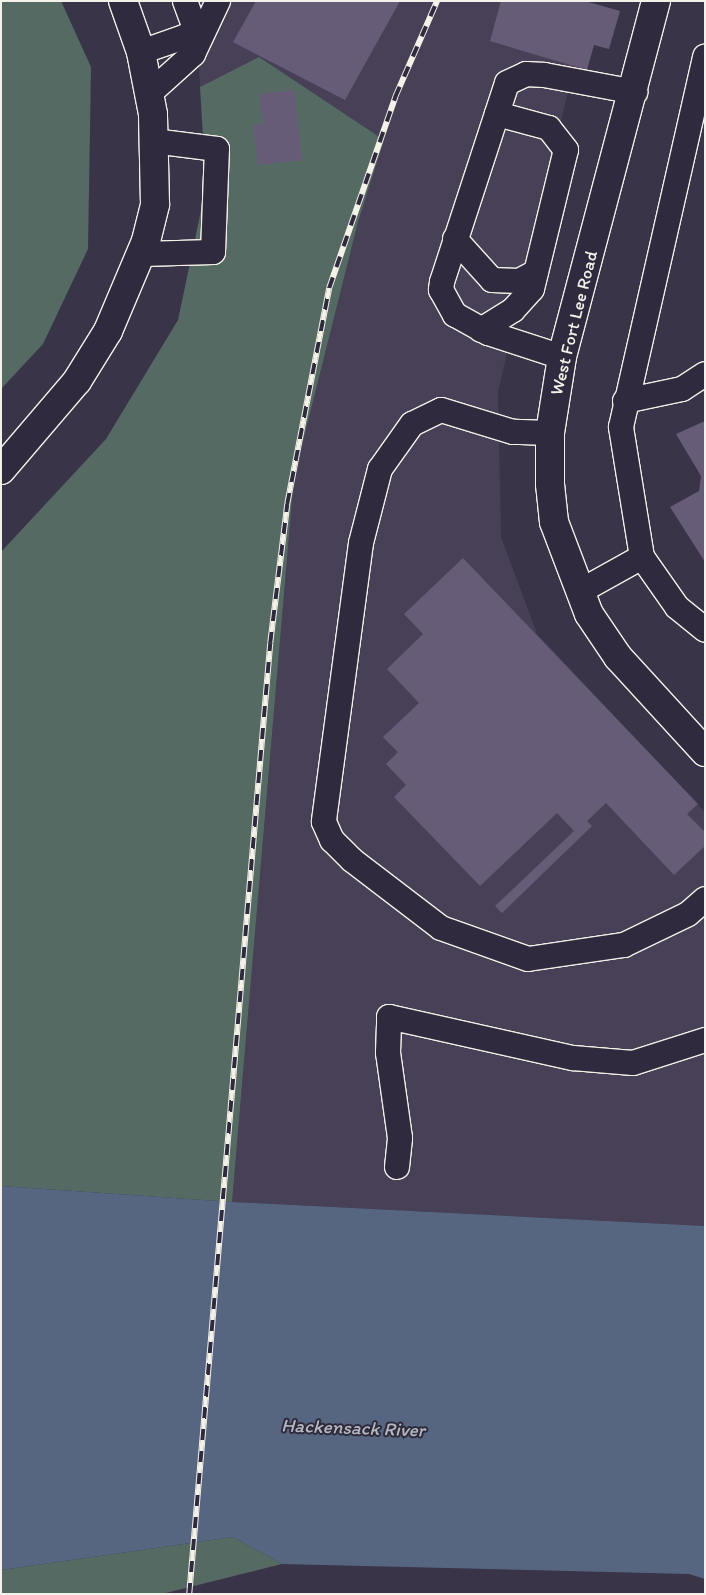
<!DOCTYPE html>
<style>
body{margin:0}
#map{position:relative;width:706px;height:1595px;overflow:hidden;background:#3a3449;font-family:Itim,sans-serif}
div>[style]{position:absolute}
.built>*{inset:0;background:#484057}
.green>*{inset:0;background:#566a64}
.water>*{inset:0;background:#566681}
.building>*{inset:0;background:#675c78}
.roads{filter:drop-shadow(1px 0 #f4f1e8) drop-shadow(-1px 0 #f4f1e8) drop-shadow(0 1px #f4f1e8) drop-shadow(0 -1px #f4f1e8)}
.minor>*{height:24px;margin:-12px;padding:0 12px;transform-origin:12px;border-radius:12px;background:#2f2a3d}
.major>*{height:28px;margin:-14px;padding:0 14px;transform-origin:14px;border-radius:14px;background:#2f2a3d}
.rail>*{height:5.5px;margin-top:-2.75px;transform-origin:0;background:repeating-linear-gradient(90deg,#2f2a3d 0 11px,#f4f1e8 0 22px);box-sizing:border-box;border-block:1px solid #f4f1e8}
span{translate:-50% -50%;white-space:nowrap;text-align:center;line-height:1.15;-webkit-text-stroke:4px #2f2a3d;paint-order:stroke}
.street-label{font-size:18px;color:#f4f1e8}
.water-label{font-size:19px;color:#b5b9bf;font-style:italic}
.frame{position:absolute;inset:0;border:2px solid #f4f1e8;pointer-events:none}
</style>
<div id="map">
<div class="built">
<i style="clip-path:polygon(178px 1px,589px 1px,498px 392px,501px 537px,537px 634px,705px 812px,705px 1226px,232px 1202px,294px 477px,358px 222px,384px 140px,259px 57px,200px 87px,198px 45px)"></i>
</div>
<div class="green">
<i style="clip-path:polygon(1px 1px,61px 1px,91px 67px,88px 249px,43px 344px,1px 389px)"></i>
<i style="clip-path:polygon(259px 57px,384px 140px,358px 222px,294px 477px,232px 1202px,1px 1186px,1px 552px,106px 439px,178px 320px,206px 187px,200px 87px)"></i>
<i style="clip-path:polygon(233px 1537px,282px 1564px,162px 1594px,1px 1594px,1px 1570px)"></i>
</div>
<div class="water">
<i style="clip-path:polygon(1px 1186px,232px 1202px,705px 1226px,705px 1579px,689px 1574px,282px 1564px,233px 1537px,1px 1570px)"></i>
</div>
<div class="building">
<i style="clip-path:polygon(256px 1px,400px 1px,345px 100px,233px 42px)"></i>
<i style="clip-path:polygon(501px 1px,585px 1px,620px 11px,609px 49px,594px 45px,587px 70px,490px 41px)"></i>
<i style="clip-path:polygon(294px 90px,302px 160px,258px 165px,253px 125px,263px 124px,259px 94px)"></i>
<i style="clip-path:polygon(705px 421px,705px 562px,670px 507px,699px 491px,701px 476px,676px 434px)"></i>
<i style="clip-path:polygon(463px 558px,698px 804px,687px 814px,705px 832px,705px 846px,674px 875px,606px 803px,587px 821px,592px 826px,502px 913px,495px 906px,574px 831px,557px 813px,480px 886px,394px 797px,406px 785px,386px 764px,398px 752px,383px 737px,419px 703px,387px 669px,423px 634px,404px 614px)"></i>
</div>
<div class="roads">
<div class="minor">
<i style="left:185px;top:1px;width:40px;rotate:69.8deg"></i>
<i style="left:141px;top:52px;width:46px;rotate:-19.2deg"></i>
<i style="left:184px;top:37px;width:15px;rotate:8deg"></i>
<i style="left:151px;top:92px;width:57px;rotate:-42.1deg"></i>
<i style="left:193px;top:54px;width:59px;rotate:-64.7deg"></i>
<i style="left:455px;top:239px;width:55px;rotate:47.9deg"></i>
<i style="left:492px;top:280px;width:27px;rotate:2deg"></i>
<i style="left:519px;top:281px;width:19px;rotate:-28deg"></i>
<i style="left:142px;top:254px;width:71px;rotate:-1.6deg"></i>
<i style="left:213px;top:252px;width:103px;rotate:-87.8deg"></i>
<i style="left:217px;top:149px;width:64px;rotate:-172.8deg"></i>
<i style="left:481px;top:330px;width:38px;rotate:-32deg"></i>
<i style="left:513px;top:310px;width:28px;rotate:-48deg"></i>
<i style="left:532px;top:289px;width:143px;rotate:-76.3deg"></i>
<i style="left:566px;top:150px;width:28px;rotate:-128deg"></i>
<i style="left:549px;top:128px;width:54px;rotate:-164.9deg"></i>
<i style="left:562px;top:357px;width:78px;rotate:-162deg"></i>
<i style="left:488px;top:333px;width:38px;rotate:-151deg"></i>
<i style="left:455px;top:315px;width:29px;rotate:-119deg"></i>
<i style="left:441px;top:290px;width:8px;rotate:-83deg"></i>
<i style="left:442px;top:282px;width:209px;rotate:-71.9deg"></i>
<i style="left:507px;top:83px;width:21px;rotate:-25deg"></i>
<i style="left:526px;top:74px;width:18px;rotate:3deg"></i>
<i style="left:544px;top:75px;width:93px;rotate:10.6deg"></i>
<i style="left:625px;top:401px;width:58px;rotate:-11.9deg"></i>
<i style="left:682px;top:389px;width:27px;rotate:-33deg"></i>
<i style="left:550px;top:433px;width:37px;rotate:-178deg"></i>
<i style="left:513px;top:432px;width:75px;rotate:-163deg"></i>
<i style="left:441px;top:410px;width:32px;rotate:154deg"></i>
<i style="left:412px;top:424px;width:55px;rotate:125.4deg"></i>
<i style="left:380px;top:469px;width:76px;rotate:104.4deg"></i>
<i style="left:361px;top:543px;width:281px;rotate:97.6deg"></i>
<i style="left:324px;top:822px;width:20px;rotate:66deg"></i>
<i style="left:332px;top:840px;width:28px;rotate:45deg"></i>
<i style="left:352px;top:860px;width:112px;rotate:37.4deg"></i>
<i style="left:441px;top:928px;width:92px;rotate:19.6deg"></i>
<i style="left:528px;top:959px;width:97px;rotate:-8.3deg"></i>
<i style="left:624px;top:945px;width:71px;rotate:-25.8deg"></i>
<i style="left:688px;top:914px;width:23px;rotate:-41deg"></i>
<i style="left:642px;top:557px;width:61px;rotate:55deg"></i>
<i style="left:677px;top:607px;width:36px;rotate:39deg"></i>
<i style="left:579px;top:592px;width:72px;rotate:-29.1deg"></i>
<i style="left:642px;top:557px;width:132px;rotate:-99.2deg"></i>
<i style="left:621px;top:427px;width:380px;rotate:-77.2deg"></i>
<i style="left:397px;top:1167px;width:29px;rotate:-84deg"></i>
<i style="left:400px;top:1138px;width:86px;rotate:-98deg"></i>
<i style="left:388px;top:1053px;width:36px;rotate:-88deg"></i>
<i style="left:389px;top:1017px;width:189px;rotate:12.6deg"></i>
<i style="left:573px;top:1058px;width:60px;rotate:4.8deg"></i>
<i style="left:633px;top:1063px;width:76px;rotate:-17.7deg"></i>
</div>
<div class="major">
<i style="left:656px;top:1px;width:368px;rotate:104.8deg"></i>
<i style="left:562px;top:357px;width:77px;rotate:99deg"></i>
<i style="left:550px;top:433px;width:51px;rotate:90deg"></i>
<i style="left:550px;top:484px;width:38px;rotate:84deg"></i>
<i style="left:554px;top:522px;width:98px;rotate:69.2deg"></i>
<i style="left:589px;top:614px;width:52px;rotate:56deg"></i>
<i style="left:618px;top:657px;width:129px;rotate:47.5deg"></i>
<i style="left:1px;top:470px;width:117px;rotate:-49.5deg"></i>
<i style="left:77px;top:381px;width:59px;rotate:-58.2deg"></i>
<i style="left:108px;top:331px;width:98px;rotate:-67.1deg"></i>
<i style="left:146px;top:241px;width:38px;rotate:-76deg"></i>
<i style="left:155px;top:204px;width:90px;rotate:-91.3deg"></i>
<i style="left:153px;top:114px;width:63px;rotate:-101deg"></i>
<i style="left:141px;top:52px;width:54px;rotate:-109.4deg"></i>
</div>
</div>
<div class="rail">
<i style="left:189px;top:1594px;width:954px;rotate:-85.13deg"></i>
<i style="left:270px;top:643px;width:140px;rotate:-83deg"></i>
<i style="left:287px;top:504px;width:220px;rotate:-79deg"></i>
<i style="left:329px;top:288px;width:202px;rotate:-70.9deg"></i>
<i style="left:395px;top:97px;width:105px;rotate:-66.4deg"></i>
</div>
<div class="street-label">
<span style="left:574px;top:323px;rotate:-76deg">West Fort Lee Road</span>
</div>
<div class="water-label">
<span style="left:353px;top:1428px;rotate:2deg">Hackensack River</span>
</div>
<div class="frame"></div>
</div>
